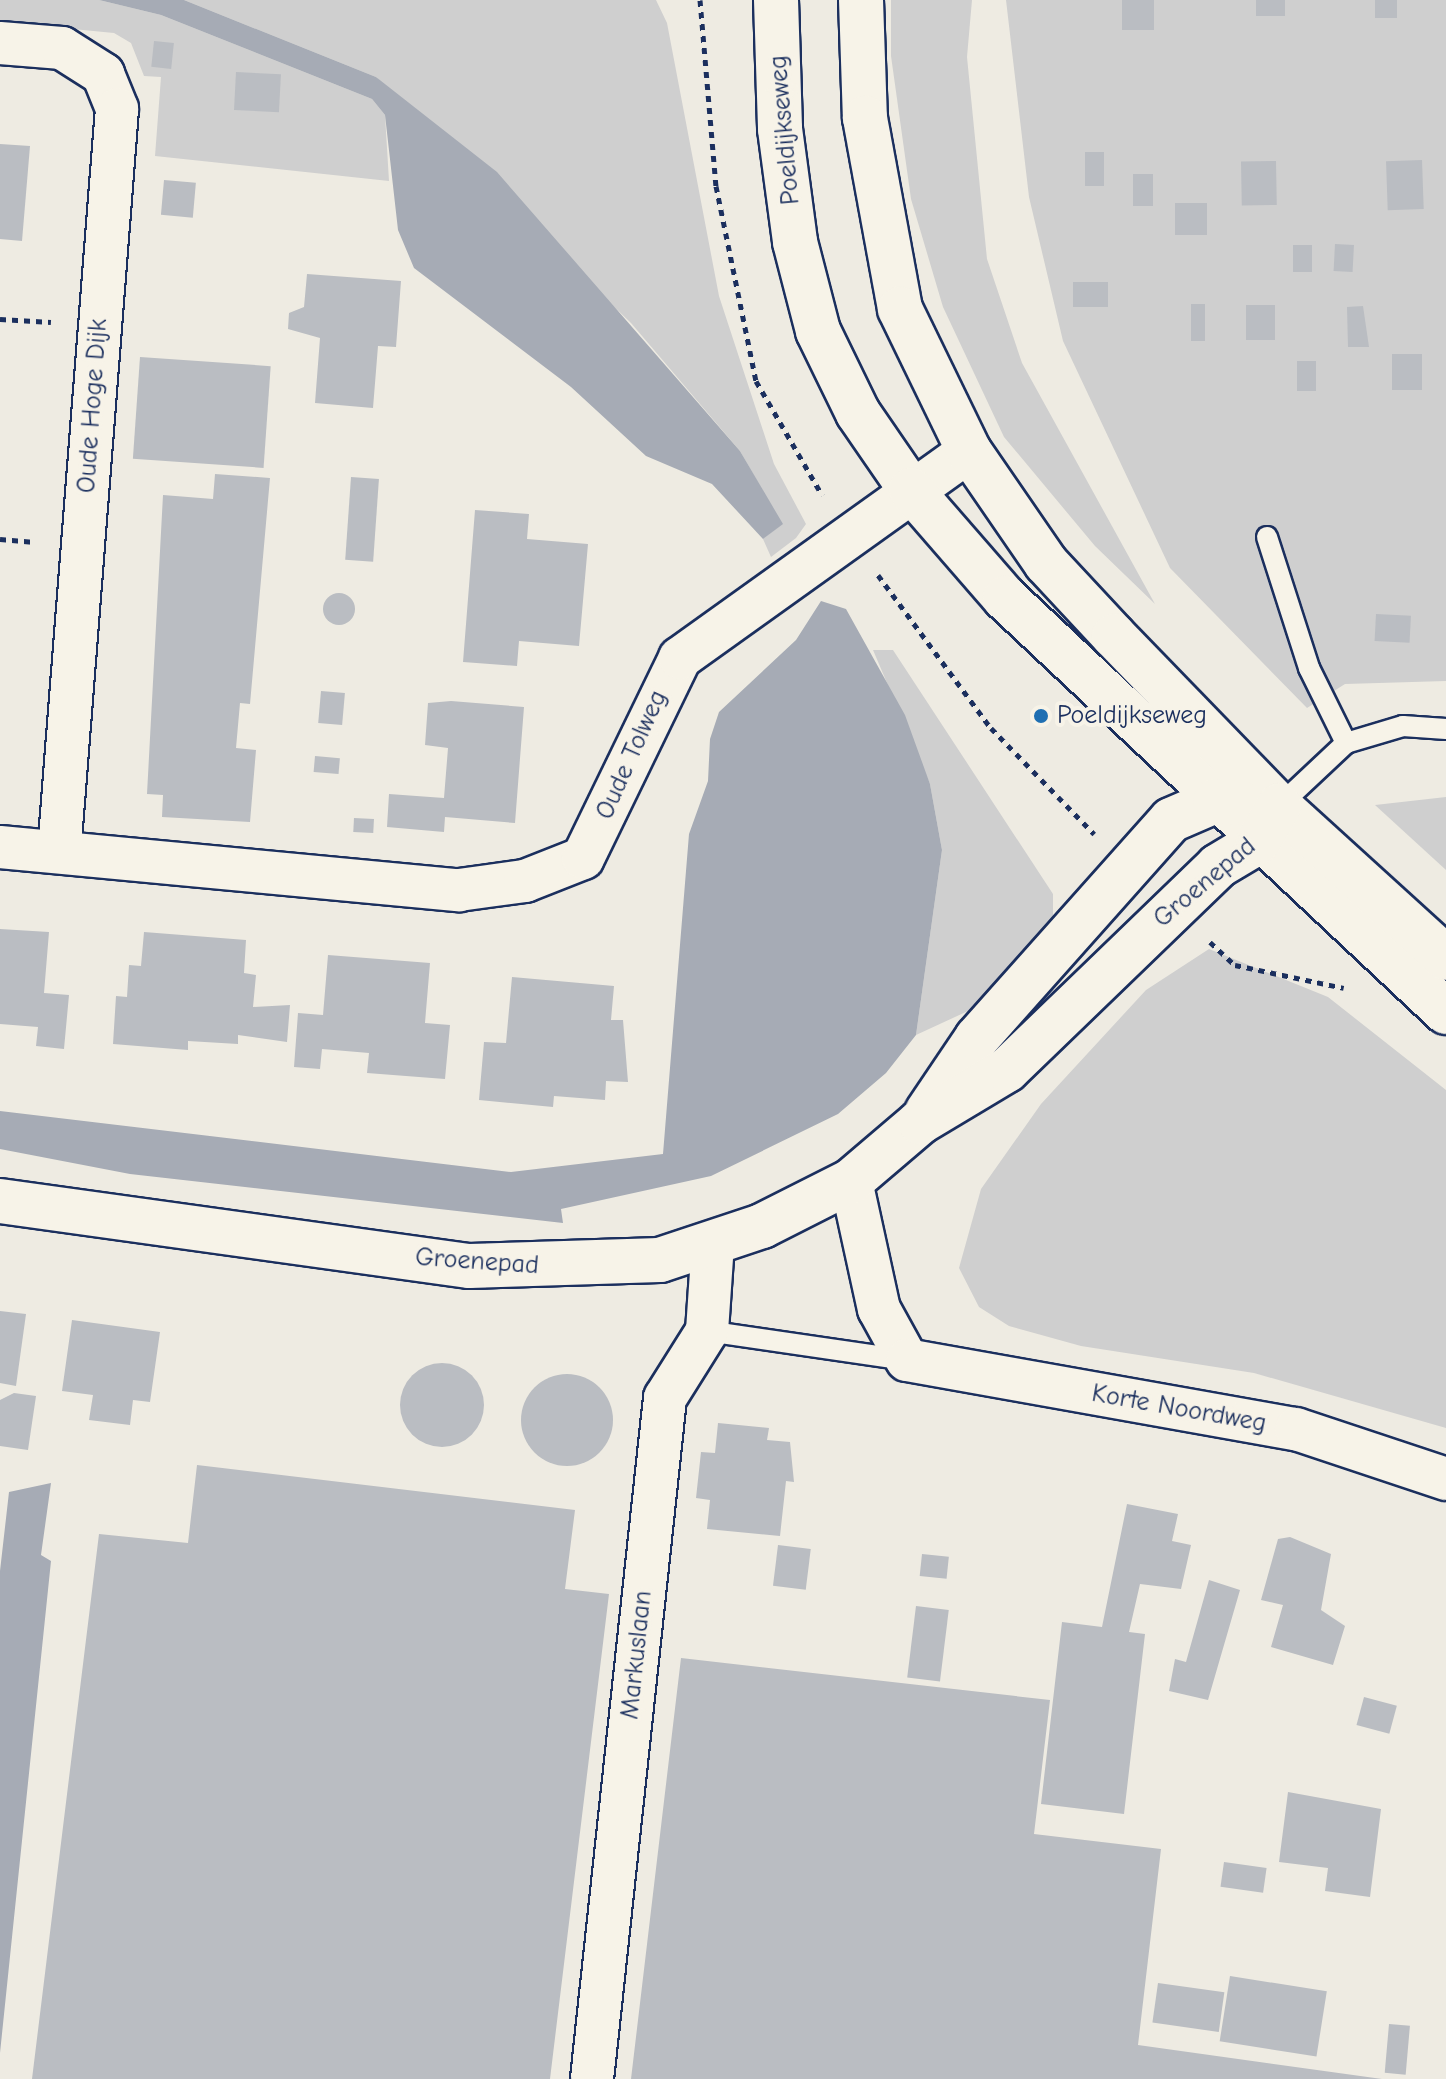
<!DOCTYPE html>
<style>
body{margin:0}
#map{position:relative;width:1446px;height:2079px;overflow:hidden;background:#eeebe2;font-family:"Comic Neue",sans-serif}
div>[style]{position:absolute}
.green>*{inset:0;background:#cfcfcf}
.water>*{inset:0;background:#a6abb5}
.building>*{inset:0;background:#babdc2;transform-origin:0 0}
.round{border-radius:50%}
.path>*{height:5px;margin-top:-2.5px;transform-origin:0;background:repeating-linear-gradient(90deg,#1b2f5e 0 6px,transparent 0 12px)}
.roads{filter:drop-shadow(2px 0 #1b2f5e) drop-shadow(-2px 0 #1b2f5e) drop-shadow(0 2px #1b2f5e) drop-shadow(0 -2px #1b2f5e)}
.service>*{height:20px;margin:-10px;padding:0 10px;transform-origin:10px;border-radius:10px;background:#f7f3e8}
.minor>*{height:42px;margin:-21px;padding:0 21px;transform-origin:21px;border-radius:21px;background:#f7f3e8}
.tertiary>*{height:44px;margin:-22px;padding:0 22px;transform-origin:22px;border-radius:22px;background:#f7f3e8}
.dots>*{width:22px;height:22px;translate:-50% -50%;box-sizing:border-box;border:4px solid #f7f3e8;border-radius:50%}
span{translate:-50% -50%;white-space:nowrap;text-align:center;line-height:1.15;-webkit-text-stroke:8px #f7f3e8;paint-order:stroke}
.street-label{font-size:26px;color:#1b2f5e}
.poi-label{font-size:26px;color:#1b2f5e}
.left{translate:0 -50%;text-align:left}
</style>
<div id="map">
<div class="green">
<i style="clip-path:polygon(0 0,99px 0,161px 15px,372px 99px,385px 115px,389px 181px,155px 156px,161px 77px,144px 76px,131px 43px,114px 33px,0 22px)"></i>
<i style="clip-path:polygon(184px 0,656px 0,667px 23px,719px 296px,774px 464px,806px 524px,796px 538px,771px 557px,763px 539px,782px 524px,740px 451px,631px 323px,376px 77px)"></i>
<i style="clip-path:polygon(891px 0,972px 0,967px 57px,987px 259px,1022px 363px,1155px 604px,1095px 546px,1004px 437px,943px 307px,911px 199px,891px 56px)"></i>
<i style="clip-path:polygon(1006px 0,1446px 0,1446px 681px,1345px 684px,1307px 708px,1170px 568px,1063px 341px,1029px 197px)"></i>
<i style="clip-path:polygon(873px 650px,893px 650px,1053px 894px,1053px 916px,1034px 946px,981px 1005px,916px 1035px,942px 850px,930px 784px)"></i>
<i style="clip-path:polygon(1446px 797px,1446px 870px,1375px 805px)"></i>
<i style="clip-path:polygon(1209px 949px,1328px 997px,1446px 1090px,1446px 1428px,1254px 1373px,1081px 1346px,1009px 1326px,979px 1307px,959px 1268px,981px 1189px,1041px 1104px,1146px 990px)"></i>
</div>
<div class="water">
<i style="clip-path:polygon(99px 0,184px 0,376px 77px,497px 172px,740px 451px,783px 524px,763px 539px,712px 484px,646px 456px,571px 387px,414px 268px,398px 230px,385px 115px,372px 99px,161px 15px)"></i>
<i style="clip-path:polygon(821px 601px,846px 609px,905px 715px,930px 784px,942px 850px,916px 1035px,886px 1073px,838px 1114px,711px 1176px,561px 1209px,563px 1223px,130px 1174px,0 1149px,0 1111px,511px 1172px,663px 1154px,689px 834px,708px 781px,710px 739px,719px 712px,796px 640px)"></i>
<i style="clip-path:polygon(51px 1483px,41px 1555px,51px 1561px,0 2053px,0 1571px,9px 1492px)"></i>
</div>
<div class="building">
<i style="left:1122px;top:0;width:32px;height:30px"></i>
<i style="left:1256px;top:0;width:29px;height:16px"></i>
<i style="left:1375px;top:0;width:22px;height:18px"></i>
<i style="left:154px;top:41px;width:20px;height:26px;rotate:6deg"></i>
<i style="left:236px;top:72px;width:45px;height:38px;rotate:3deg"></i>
<i style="clip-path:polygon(0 144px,30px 146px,22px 241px,0 239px)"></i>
<i style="left:1104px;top:152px;width:34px;height:19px;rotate:90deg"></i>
<i style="left:1422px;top:160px;width:49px;height:36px;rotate:88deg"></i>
<i style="left:1276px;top:161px;width:44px;height:35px;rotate:89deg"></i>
<i style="left:1153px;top:174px;width:32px;height:20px;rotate:90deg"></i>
<i style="left:164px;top:180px;width:32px;height:35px;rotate:5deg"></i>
<i style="left:1207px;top:203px;width:32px;height:32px;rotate:90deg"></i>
<i style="left:1335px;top:244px;width:19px;height:27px;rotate:3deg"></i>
<i style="left:1312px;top:245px;width:27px;height:19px;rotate:90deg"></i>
<i style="clip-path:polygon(307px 274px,401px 281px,396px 347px,378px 346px,373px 408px,315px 403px,320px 338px,288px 329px,289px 313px,304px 307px)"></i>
<i style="left:1073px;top:282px;width:35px;height:25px"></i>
<i style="left:1191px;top:304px;width:14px;height:37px"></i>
<i style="left:1246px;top:305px;width:29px;height:35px"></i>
<i style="clip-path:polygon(1363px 306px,1369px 347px,1348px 347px,1347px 307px)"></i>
<i style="left:1392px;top:354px;width:30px;height:36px"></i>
<i style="left:140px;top:357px;width:131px;height:102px;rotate:4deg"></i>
<i style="left:1297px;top:361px;width:19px;height:30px"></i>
<i style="clip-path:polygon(215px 474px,270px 478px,250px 704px,240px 703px,236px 748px,256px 750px,250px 822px,162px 817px,163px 795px,147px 794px,163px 495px,213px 499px)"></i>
<i style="left:351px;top:477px;width:28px;height:83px;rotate:4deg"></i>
<i style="clip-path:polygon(475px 510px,529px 514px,527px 539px,588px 544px,579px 646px,519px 641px,517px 666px,463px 662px)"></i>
<i class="round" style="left:323px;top:593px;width:32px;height:32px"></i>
<i style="left:1376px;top:614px;width:35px;height:27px;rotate:3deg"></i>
<i style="left:321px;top:691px;width:24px;height:32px;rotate:5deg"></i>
<i style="clip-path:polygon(451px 701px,524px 707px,515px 823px,445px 817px,444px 832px,387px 827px,389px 794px,444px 798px,448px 748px,425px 745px,428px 703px)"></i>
<i style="left:315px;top:756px;width:25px;height:16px;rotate:5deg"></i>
<i style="left:354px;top:818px;width:20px;height:14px;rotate:3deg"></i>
<i style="clip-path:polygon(0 929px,49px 932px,44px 993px,69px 995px,64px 1049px,36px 1046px,38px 1027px,0 1024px)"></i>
<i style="clip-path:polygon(144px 932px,246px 940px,244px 973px,256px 975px,253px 1007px,290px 1005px,287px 1042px,238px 1035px,238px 1044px,188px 1041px,188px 1050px,113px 1044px,116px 996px,127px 997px,129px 965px,141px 966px)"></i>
<i style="clip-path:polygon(328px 955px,430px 963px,425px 1023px,450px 1025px,445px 1079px,367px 1073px,369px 1053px,322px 1049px,320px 1069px,294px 1067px,298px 1013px,323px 1015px)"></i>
<i style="clip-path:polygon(512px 977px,614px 986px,611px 1020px,623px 1020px,628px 1082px,606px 1081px,605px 1100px,554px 1096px,553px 1107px,479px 1100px,484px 1042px,506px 1043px)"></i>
<i style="clip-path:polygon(0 1311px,26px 1314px,16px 1386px,0 1383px)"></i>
<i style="clip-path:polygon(72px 1320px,160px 1332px,150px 1402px,133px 1400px,130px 1425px,89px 1420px,93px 1395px,62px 1391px)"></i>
<i class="round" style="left:400px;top:1363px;width:84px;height:84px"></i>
<i class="round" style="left:521px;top:1374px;width:92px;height:92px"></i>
<i style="clip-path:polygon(14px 1393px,36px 1396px,28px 1450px,0 1446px,0 1400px)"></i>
<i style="clip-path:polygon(718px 1423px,769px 1428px,767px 1440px,790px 1442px,794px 1482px,786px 1481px,780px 1536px,707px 1529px,710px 1500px,696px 1498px,701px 1452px,715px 1453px)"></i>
<i style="clip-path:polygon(197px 1465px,575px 1510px,565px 1589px,609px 1594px,550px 2079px,32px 2079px,99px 1534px,188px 1543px)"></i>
<i style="clip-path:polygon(1127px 1504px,1178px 1514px,1172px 1541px,1191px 1545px,1181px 1589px,1140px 1584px,1129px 1632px,1145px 1634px,1124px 1814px,1041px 1804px,1062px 1622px,1102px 1627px)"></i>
<i style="clip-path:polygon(1290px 1537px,1331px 1554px,1321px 1610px,1345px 1626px,1333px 1665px,1271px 1647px,1283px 1605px,1261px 1600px,1278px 1539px)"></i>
<i style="left:778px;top:1545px;width:33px;height:41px;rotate:7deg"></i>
<i style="left:922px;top:1554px;width:27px;height:22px;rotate:6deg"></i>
<i style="clip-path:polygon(1209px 1580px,1240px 1590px,1208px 1700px,1169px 1691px,1175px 1659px,1186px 1662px)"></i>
<i style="left:916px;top:1606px;width:33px;height:72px;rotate:7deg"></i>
<i style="clip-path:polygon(681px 1658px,1050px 1700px,1034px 1834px,1161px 1849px,1138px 2045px,1382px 2079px,631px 2079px)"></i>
<i style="left:1364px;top:1697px;width:34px;height:29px;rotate:15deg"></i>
<i style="clip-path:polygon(1288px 1792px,1381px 1809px,1370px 1897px,1325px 1891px,1328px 1868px,1279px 1862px)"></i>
<i style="left:1224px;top:1862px;width:43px;height:25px;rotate:8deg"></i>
<i style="left:1230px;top:1976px;width:98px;height:66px;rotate:9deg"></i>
<i style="left:1158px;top:1983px;width:67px;height:40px;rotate:8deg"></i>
<i style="left:1389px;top:2024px;width:21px;height:49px;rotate:5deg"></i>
</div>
<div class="path">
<i style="left:700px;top:0;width:187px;rotate:85.1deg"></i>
<i style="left:716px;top:186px;width:199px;rotate:78.4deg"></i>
<i style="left:756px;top:381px;width:132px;rotate:59.9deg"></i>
<i style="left:0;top:319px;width:51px;rotate:3.4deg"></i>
<i style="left:0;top:539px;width:35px;rotate:5deg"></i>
<i style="left:878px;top:575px;width:190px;rotate:53.6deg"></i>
<i style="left:991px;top:728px;width:148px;rotate:45.8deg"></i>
<i style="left:1210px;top:942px;width:34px;rotate:43deg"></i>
<i style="left:1235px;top:965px;width:111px;rotate:11.9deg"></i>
</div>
<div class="roads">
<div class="service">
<i style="left:1267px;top:537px;width:138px;rotate:72.2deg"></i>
<i style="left:1309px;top:668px;width:84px;rotate:63.7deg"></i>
<i style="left:1279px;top:806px;width:92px;rotate:-43.2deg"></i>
<i style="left:1346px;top:743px;width:59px;rotate:-16.6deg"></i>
<i style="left:1403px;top:726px;width:43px;rotate:4deg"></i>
<i style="left:707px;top:1331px;width:202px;rotate:8.3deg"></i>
</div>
<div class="minor">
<i style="left:0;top:43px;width:62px;rotate:4.6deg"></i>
<i style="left:62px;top:48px;width:49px;rotate:32.4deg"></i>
<i style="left:103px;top:74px;width:38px;rotate:68deg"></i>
<i style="left:117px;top:109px;width:745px;rotate:94.46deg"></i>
<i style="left:0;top:847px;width:461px;rotate:5.4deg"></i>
<i style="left:459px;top:890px;width:67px;rotate:-7.8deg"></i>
<i style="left:525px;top:881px;width:62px;rotate:-21.6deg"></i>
<i style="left:583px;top:858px;width:222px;rotate:-64.1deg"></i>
<i style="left:680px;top:658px;width:355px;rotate:-35.6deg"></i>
<i style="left:851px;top:1181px;width:131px;rotate:77.7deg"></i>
<i style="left:879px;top:1309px;width:58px;rotate:61.2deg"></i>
<i style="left:907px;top:1360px;width:395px;rotate:10.1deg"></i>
<i style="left:1296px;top:1429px;width:158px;rotate:18.4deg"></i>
<i style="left:592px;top:2079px;width:685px;rotate:-83.88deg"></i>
<i style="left:665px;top:1398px;width:79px;rotate:-57.9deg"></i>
<i style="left:707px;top:1331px;width:89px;rotate:-86.1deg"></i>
</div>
<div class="tertiary">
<i style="left:776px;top:0;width:129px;rotate:88.2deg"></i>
<i style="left:780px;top:129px;width:114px;rotate:82.4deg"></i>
<i style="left:795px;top:242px;width:92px;rotate:75.5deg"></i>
<i style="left:818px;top:331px;width:91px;rotate:64deg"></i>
<i style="left:858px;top:413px;width:93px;rotate:55.5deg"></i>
<i style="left:911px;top:490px;width:143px;rotate:49deg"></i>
<i style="left:1005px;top:598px;width:605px;rotate:43.19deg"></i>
<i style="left:861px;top:0;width:118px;rotate:88.1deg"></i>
<i style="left:865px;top:118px;width:194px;rotate:79.6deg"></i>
<i style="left:900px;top:309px;width:158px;rotate:64.1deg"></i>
<i style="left:969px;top:451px;width:136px;rotate:55.5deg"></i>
<i style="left:1046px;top:563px;width:100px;rotate:47deg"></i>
<i style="left:1114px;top:636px;width:237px;rotate:45.9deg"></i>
<i style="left:1279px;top:806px;width:226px;rotate:42.3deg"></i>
<i style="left:927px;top:1112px;width:89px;rotate:-56deg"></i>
<i style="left:977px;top:1038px;width:292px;rotate:-48.3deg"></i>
<i style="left:1171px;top:820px;width:48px;rotate:-23.4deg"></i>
<i style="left:1215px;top:801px;width:26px;rotate:4deg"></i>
<i style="left:0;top:1201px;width:473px;rotate:7.9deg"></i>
<i style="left:469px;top:1266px;width:191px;rotate:-1.8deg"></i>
<i style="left:660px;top:1260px;width:108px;rotate:-18.4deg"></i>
<i style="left:762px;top:1226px;width:100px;rotate:-26.8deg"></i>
<i style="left:851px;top:1181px;width:91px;rotate:-40.5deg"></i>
<i style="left:920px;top:1122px;width:101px;rotate:-30.9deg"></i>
<i style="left:1007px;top:1070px;width:293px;rotate:-44deg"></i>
<i style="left:1218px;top:866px;width:47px;rotate:-31deg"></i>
<i style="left:1258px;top:842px;width:42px;rotate:-59.7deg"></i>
</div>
</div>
<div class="dots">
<i style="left:1041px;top:716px;background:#1f6fb2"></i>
</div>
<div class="street-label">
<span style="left:785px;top:130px;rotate:-95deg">Poeldijkseweg</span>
<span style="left:93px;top:406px;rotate:-86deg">Oude Hoge Dijk</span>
<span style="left:632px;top:755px;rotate:-66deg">Oude Tolweg</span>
<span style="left:1205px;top:883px;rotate:-40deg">Groenepad</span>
<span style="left:477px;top:1262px;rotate:4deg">Groenepad</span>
<span style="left:1179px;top:1409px;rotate:10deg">Korte Noordweg</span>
<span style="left:637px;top:1655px;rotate:-84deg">Markuslaan</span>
</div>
<div class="poi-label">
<span class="left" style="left:1057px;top:716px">Poeldijkseweg</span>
</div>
</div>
